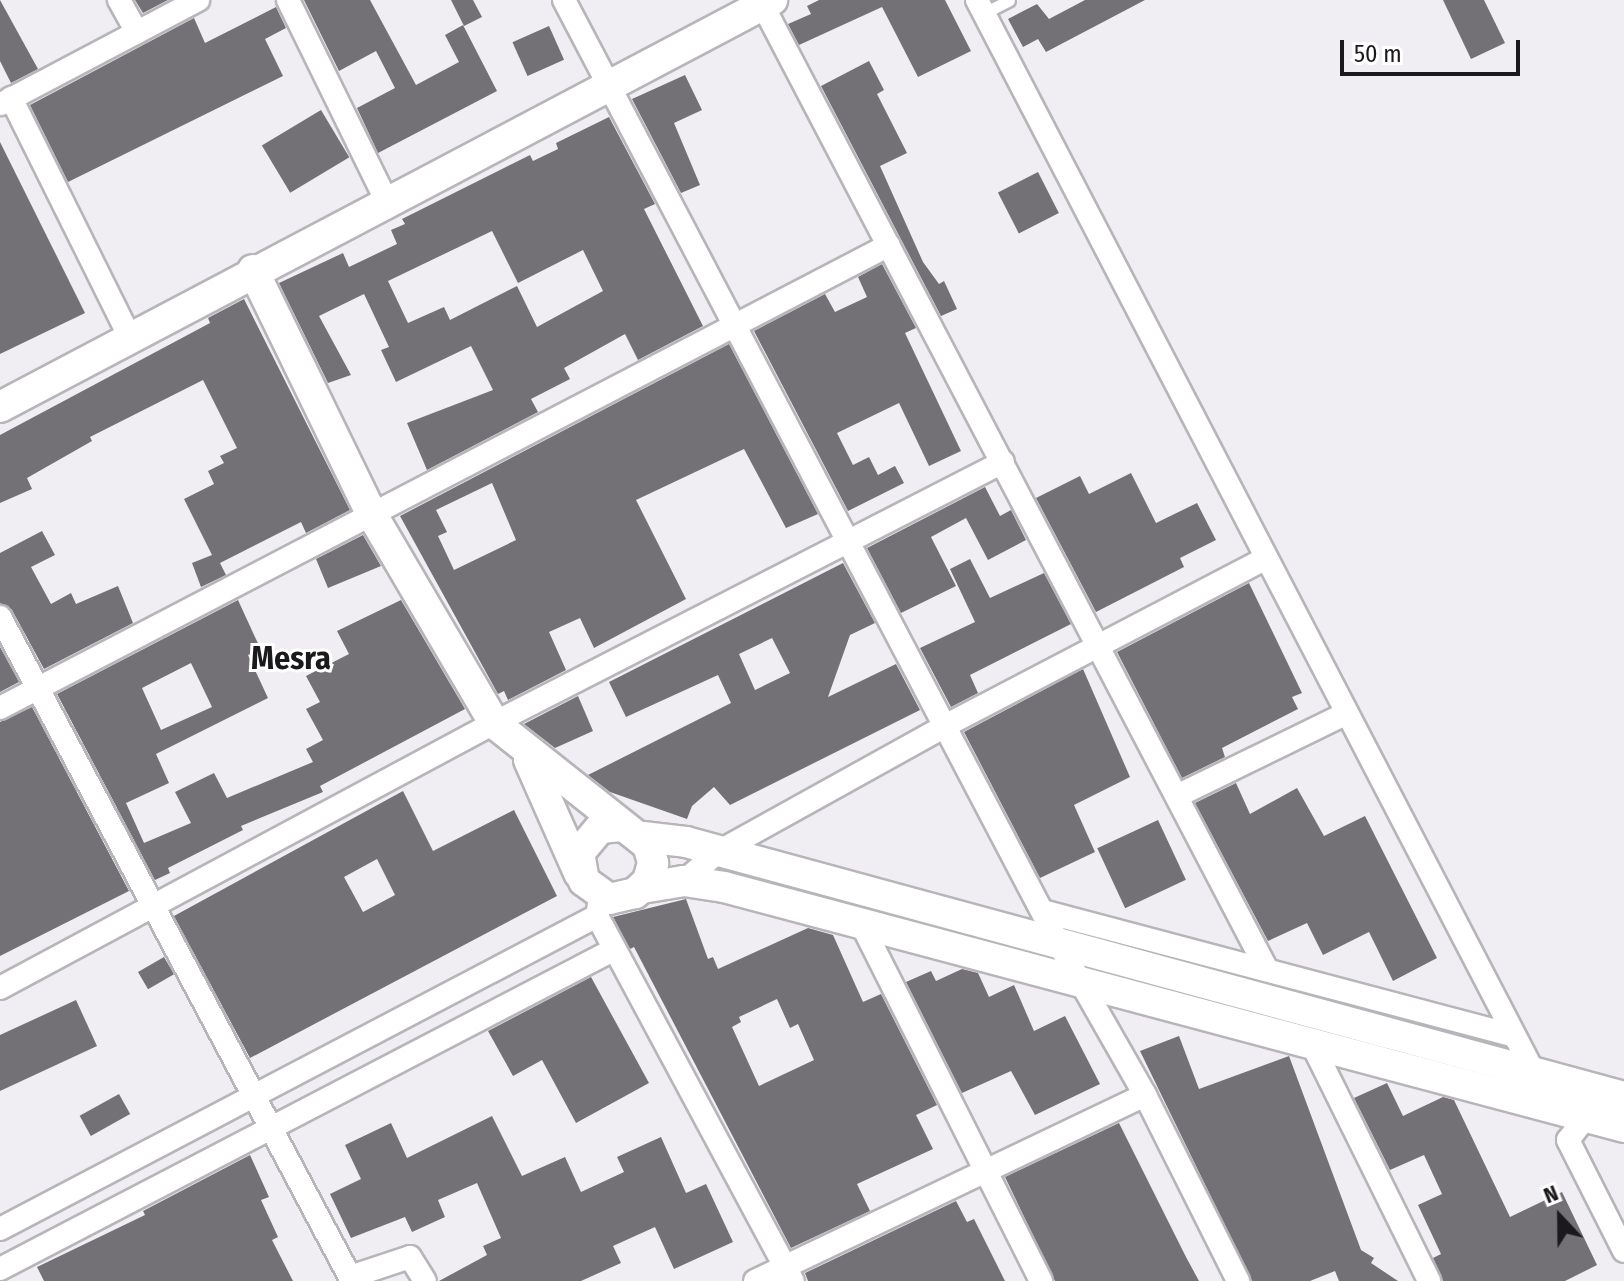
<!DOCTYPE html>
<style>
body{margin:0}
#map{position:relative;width:1624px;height:1281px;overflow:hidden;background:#f0eef3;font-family:"Fira Sans Condensed",sans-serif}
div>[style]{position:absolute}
.building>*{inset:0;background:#737176;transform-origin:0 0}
.roads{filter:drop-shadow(2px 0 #b7b5ba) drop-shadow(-2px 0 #b7b5ba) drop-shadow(0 2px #b7b5ba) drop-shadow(0 -2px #b7b5ba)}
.service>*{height:11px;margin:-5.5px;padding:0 5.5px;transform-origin:5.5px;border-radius:5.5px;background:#fff}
.minor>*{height:22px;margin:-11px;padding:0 11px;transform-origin:11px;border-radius:11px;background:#fff}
.secondary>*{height:30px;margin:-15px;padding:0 15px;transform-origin:15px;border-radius:15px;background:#fff}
span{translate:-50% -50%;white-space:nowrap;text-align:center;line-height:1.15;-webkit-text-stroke:6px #fff;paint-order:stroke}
.district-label{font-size:32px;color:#1a191b;font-weight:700}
.north{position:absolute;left:1520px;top:1177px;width:80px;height:80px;-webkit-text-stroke:6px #fff;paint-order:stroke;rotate:338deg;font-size:22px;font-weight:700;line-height:32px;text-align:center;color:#1a191b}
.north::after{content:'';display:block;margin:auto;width:28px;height:36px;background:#1a191b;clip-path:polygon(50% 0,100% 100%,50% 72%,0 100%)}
.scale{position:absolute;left:1340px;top:40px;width:180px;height:36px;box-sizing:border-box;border:4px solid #1a191b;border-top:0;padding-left:10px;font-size:24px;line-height:28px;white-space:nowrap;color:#1a191b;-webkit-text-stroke:6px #fff;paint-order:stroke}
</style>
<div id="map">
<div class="building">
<i style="clip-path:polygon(0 0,38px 69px,11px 83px,0 61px)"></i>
<i style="clip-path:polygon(135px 0,168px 0,143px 13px)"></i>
<i style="clip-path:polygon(304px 0,370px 0,416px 85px,459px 62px,445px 35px,463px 25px,497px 91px,378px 153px,357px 108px,395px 88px,376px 51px,339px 71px)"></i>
<i style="clip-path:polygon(451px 0,473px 0,482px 17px,464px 26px)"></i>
<i style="clip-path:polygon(819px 0,945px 0,971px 51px,918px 77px,882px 7px,799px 45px,788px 24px,811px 14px,807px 6px)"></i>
<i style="clip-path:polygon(1085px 0,1145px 0,1046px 52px,1038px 39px,1023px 47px,1008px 19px,1037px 4px,1049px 19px)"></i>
<i style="clip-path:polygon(1443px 0,1484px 0,1505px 43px,1471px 59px)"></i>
<i style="clip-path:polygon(276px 7px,286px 28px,265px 39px,283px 76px,68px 182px,30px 105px,194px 18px,205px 43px)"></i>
<i style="left:549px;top:26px;width:37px;height:40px;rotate:66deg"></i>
<i style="clip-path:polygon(869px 61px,884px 90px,877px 94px,907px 153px,880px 166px,923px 262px,939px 284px,944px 281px,957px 309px,941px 316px,821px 86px)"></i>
<i style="clip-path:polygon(685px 75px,702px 110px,674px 123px,700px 185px,681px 193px,632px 99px)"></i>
<i style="left:321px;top:110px;width:55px;height:69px;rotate:59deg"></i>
<i style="clip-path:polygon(evenodd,609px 117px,655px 204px,644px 209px,703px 326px,638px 360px,625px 334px,564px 368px,570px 379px,531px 399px,538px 412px,427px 470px,407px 423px,493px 390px,471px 346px,396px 382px,381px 350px,389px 347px,364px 294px,319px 316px,351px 375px,328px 383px,279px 283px,343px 253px,349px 267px,397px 244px,391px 230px,405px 224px,402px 219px,530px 155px,533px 161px,558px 149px,556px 143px,609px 117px,492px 231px,518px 283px,583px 250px,603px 291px,537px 327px,517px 286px,450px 320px,444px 307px,408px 323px,388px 281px,492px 231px)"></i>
<i style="clip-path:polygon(0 142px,85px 313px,0 354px)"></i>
<i style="left:1038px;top:172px;width:46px;height:45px;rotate:63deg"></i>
<i style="clip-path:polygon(882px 264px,916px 328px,905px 333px,961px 451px,929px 466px,899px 403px,837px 433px,853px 465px,869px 457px,878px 475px,895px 466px,904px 483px,848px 511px,754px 331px,825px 294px,835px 312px,867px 297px,858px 277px)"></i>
<i style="clip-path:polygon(244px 299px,350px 510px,306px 533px,301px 522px,220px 563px,226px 575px,201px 587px,192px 563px,212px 555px,184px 499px,214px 484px,208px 471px,224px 463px,220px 456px,237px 448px,203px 380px,90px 437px,92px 441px,27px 478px,32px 489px,0 503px,0 435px,210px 323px,208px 318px)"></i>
<i style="clip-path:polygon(evenodd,729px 344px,818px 514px,786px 528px,744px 449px,636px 500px,686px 599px,594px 648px,580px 618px,549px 632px,566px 670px,508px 700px,504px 691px,498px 694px,400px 516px,729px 344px,492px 483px,516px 540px,454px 570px,438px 536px,447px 532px,436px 510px,492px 483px)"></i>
<i style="clip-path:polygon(1131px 473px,1156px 523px,1197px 503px,1216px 540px,1180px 558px,1184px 567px,1096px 612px,1036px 498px,1080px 476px,1089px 494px)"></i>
<i style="clip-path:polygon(985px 487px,1000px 516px,1011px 510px,1026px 540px,988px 560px,966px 518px,931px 537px,956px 586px,901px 613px,867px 548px)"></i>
<i style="clip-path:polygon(42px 531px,55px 555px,31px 567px,51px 604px,71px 593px,76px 604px,118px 586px,133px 623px,44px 669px,12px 610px,0 603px,0 553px)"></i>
<i style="clip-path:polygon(363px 535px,381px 566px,328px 588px,316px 559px)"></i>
<i style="clip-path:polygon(970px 559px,990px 598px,1044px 573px,1071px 624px,970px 675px,978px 693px,951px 707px,920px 648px,975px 622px,950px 569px)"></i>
<i style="clip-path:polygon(evenodd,843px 563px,875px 623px,850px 635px,828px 697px,896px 664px,920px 710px,730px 805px,714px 787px,692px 806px,687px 819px,610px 792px,588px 775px,731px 703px,718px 675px,626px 717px,609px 682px,843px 563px,772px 638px,790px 673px,755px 690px,739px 654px,772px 638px)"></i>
<i style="clip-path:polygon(1249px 583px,1302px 693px,1292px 697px,1298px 709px,1222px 748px,1225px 757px,1182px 778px,1117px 652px)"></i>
<i style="clip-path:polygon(evenodd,238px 600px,261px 650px,248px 655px,268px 698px,156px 754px,169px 783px,126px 803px,144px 843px,191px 823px,175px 792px,214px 773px,227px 798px,313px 762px,306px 749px,323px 740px,306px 709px,320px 702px,306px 676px,349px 654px,337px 631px,401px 600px,465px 709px,320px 786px,323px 792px,241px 826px,243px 830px,168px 868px,170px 873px,155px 880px,57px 694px,238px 600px,191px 663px,212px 707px,161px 730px,142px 688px,191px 663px)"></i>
<i style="clip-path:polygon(0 647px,19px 682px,0 692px)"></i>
<i style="clip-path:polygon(1083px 669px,1130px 777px,1074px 805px,1095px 852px,1040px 878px,964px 732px)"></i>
<i style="clip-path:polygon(578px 696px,593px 731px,555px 748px,524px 724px)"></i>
<i style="clip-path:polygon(32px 707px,129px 891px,0 956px,0 722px)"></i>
<i style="clip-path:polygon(1236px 783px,1250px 814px,1297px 788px,1324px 836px,1365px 816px,1437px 958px,1393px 981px,1369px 932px,1323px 955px,1307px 923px,1268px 941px,1195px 803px)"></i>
<i style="clip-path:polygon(evenodd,403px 791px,433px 851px,514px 810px,557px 896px,250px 1058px,174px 916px,403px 791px,377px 859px,395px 895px,363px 912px,344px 877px,377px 859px)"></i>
<i style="left:1158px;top:820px;width:66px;height:67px;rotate:65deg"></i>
<i style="clip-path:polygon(evenodd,686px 899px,708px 959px,713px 957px,718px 969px,808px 928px,833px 935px,863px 1002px,881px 994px,937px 1105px,916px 1115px,933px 1149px,857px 1184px,870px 1211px,791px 1248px,634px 947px,630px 949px,613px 917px,686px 899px,777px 999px,790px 1028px,798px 1024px,814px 1060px,759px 1086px,732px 1027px,741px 1022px,739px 1017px,777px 999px)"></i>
<i style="left:164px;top:957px;width:20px;height:30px;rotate:60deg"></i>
<i style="clip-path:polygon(962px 969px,978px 973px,989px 997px,1014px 985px,1034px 1031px,1065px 1016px,1100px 1084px,1035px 1115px,1011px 1071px,962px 1093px,906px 982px,931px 971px,936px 981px)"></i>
<i style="clip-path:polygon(591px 977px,649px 1083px,576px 1123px,542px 1060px,513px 1076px,488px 1031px)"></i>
<i style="clip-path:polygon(76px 1000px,97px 1046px,0 1091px,0 1035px)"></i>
<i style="clip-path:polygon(1179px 1036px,1199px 1089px,1289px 1056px,1361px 1250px,1374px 1258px,1371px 1263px,1398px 1281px,1339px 1281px,1335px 1271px,1310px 1281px,1252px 1281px,1140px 1051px)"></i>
<i style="clip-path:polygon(1387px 1083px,1403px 1116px,1443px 1097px,1454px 1100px,1510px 1217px,1562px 1192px,1597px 1265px,1565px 1281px,1443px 1281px,1433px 1258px,1441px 1254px,1418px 1205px,1442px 1194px,1424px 1155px,1390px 1170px,1354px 1098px)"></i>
<i style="left:119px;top:1094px;width:23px;height:45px;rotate:61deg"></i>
<i style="clip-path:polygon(492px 1116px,522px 1176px,565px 1157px,581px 1192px,624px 1172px,617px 1157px,661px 1137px,686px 1193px,706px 1184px,733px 1242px,674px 1269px,655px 1227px,613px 1246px,621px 1263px,581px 1281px,439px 1281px,487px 1255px,483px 1246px,501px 1238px,477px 1183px,438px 1200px,445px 1217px,412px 1232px,405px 1217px,351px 1238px,330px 1194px,361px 1179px,345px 1145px,391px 1123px,407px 1158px)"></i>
<i style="clip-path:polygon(1119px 1123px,1186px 1257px,1199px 1281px,1055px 1281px,1005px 1177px)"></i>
<i style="clip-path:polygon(250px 1155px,269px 1197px,261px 1200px,278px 1237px,272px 1240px,293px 1281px,44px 1281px,37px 1267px,145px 1215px,143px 1211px)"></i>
<i style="clip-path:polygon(956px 1201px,967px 1222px,974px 1219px,1005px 1281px,808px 1281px,805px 1273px)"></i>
</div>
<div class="roads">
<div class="service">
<i style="left:984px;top:13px;width:28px;rotate:-27deg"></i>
</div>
<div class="minor">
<i style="left:119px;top:0;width:37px;rotate:61deg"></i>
<i style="left:288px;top:0;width:225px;rotate:63.9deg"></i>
<i style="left:564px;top:0;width:1066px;rotate:62.33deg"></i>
<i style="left:1059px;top:944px;width:174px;rotate:60.3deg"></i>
<i style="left:1145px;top:1095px;width:208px;rotate:63.4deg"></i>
<i style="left:760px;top:0;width:1090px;rotate:62.4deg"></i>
<i style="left:977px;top:0;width:1207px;rotate:62.56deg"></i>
<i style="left:11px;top:98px;width:268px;rotate:63.6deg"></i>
<i style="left:1px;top:104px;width:223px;rotate:-27.8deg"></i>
<i style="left:0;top:617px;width:752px;rotate:62.07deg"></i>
<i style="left:0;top:708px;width:1002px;rotate:-27.51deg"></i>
<i style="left:1177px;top:796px;width:189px;rotate:-26deg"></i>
<i style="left:684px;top:881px;width:45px;rotate:-40.5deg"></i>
<i style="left:718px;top:852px;width:260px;rotate:-29deg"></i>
<i style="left:945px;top:726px;width:362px;rotate:-27.6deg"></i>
<i style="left:599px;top:904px;width:12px;rotate:99deg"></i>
<i style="left:597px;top:916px;width:414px;rotate:61.8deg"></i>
<i style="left:1042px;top:911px;width:488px;rotate:14.8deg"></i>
<i style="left:861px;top:923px;width:401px;rotate:63.3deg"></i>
<i style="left:0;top:988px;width:561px;rotate:-28.21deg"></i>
<i style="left:494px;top:723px;width:572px;rotate:-27.15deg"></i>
<i style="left:1313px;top:1046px;width:262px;rotate:63.7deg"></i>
<i style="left:1594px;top:1107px;width:42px;rotate:128.2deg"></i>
<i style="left:1568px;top:1140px;width:124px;rotate:63.2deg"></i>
<i style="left:0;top:1229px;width:674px;rotate:-27.67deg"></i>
<i style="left:0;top:1269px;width:693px;rotate:-27.49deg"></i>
<i style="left:350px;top:1277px;width:63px;rotate:-18.4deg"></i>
<i style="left:410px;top:1257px;width:28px;rotate:58deg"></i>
<i style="left:755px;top:1281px;width:432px;rotate:-25.5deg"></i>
</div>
<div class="secondary">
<i style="left:253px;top:270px;width:270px;rotate:64.1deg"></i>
<i style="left:371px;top:513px;width:243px;rotate:59.6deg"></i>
<i style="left:494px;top:723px;width:196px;rotate:38.4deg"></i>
<i style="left:648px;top:845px;width:19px;rotate:74deg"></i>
<i style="left:653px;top:863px;width:19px;rotate:106deg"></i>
<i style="left:648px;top:881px;width:18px;rotate:137deg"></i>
<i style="left:635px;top:893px;width:27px;rotate:167deg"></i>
<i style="left:609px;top:899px;width:31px;rotate:-144deg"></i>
<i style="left:584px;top:881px;width:28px;rotate:-100deg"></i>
<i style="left:579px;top:853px;width:33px;rotate:-50deg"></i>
<i style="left:600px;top:828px;width:22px;rotate:-5deg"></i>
<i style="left:0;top:407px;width:873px;rotate:-27.8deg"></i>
<i style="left:529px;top:760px;width:124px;rotate:66.1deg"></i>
<i style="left:643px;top:837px;width:43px;rotate:6.6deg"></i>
<i style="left:686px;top:842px;width:972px;rotate:15.21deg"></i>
<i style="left:642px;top:888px;width:43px;rotate:-9.5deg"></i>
<i style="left:684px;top:881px;width:40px;rotate:8.5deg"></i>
<i style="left:724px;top:887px;width:931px;rotate:14.93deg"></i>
</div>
</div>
<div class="district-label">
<span style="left:291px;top:658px">Mesra</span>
</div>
<div class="north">N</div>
<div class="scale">50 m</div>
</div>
